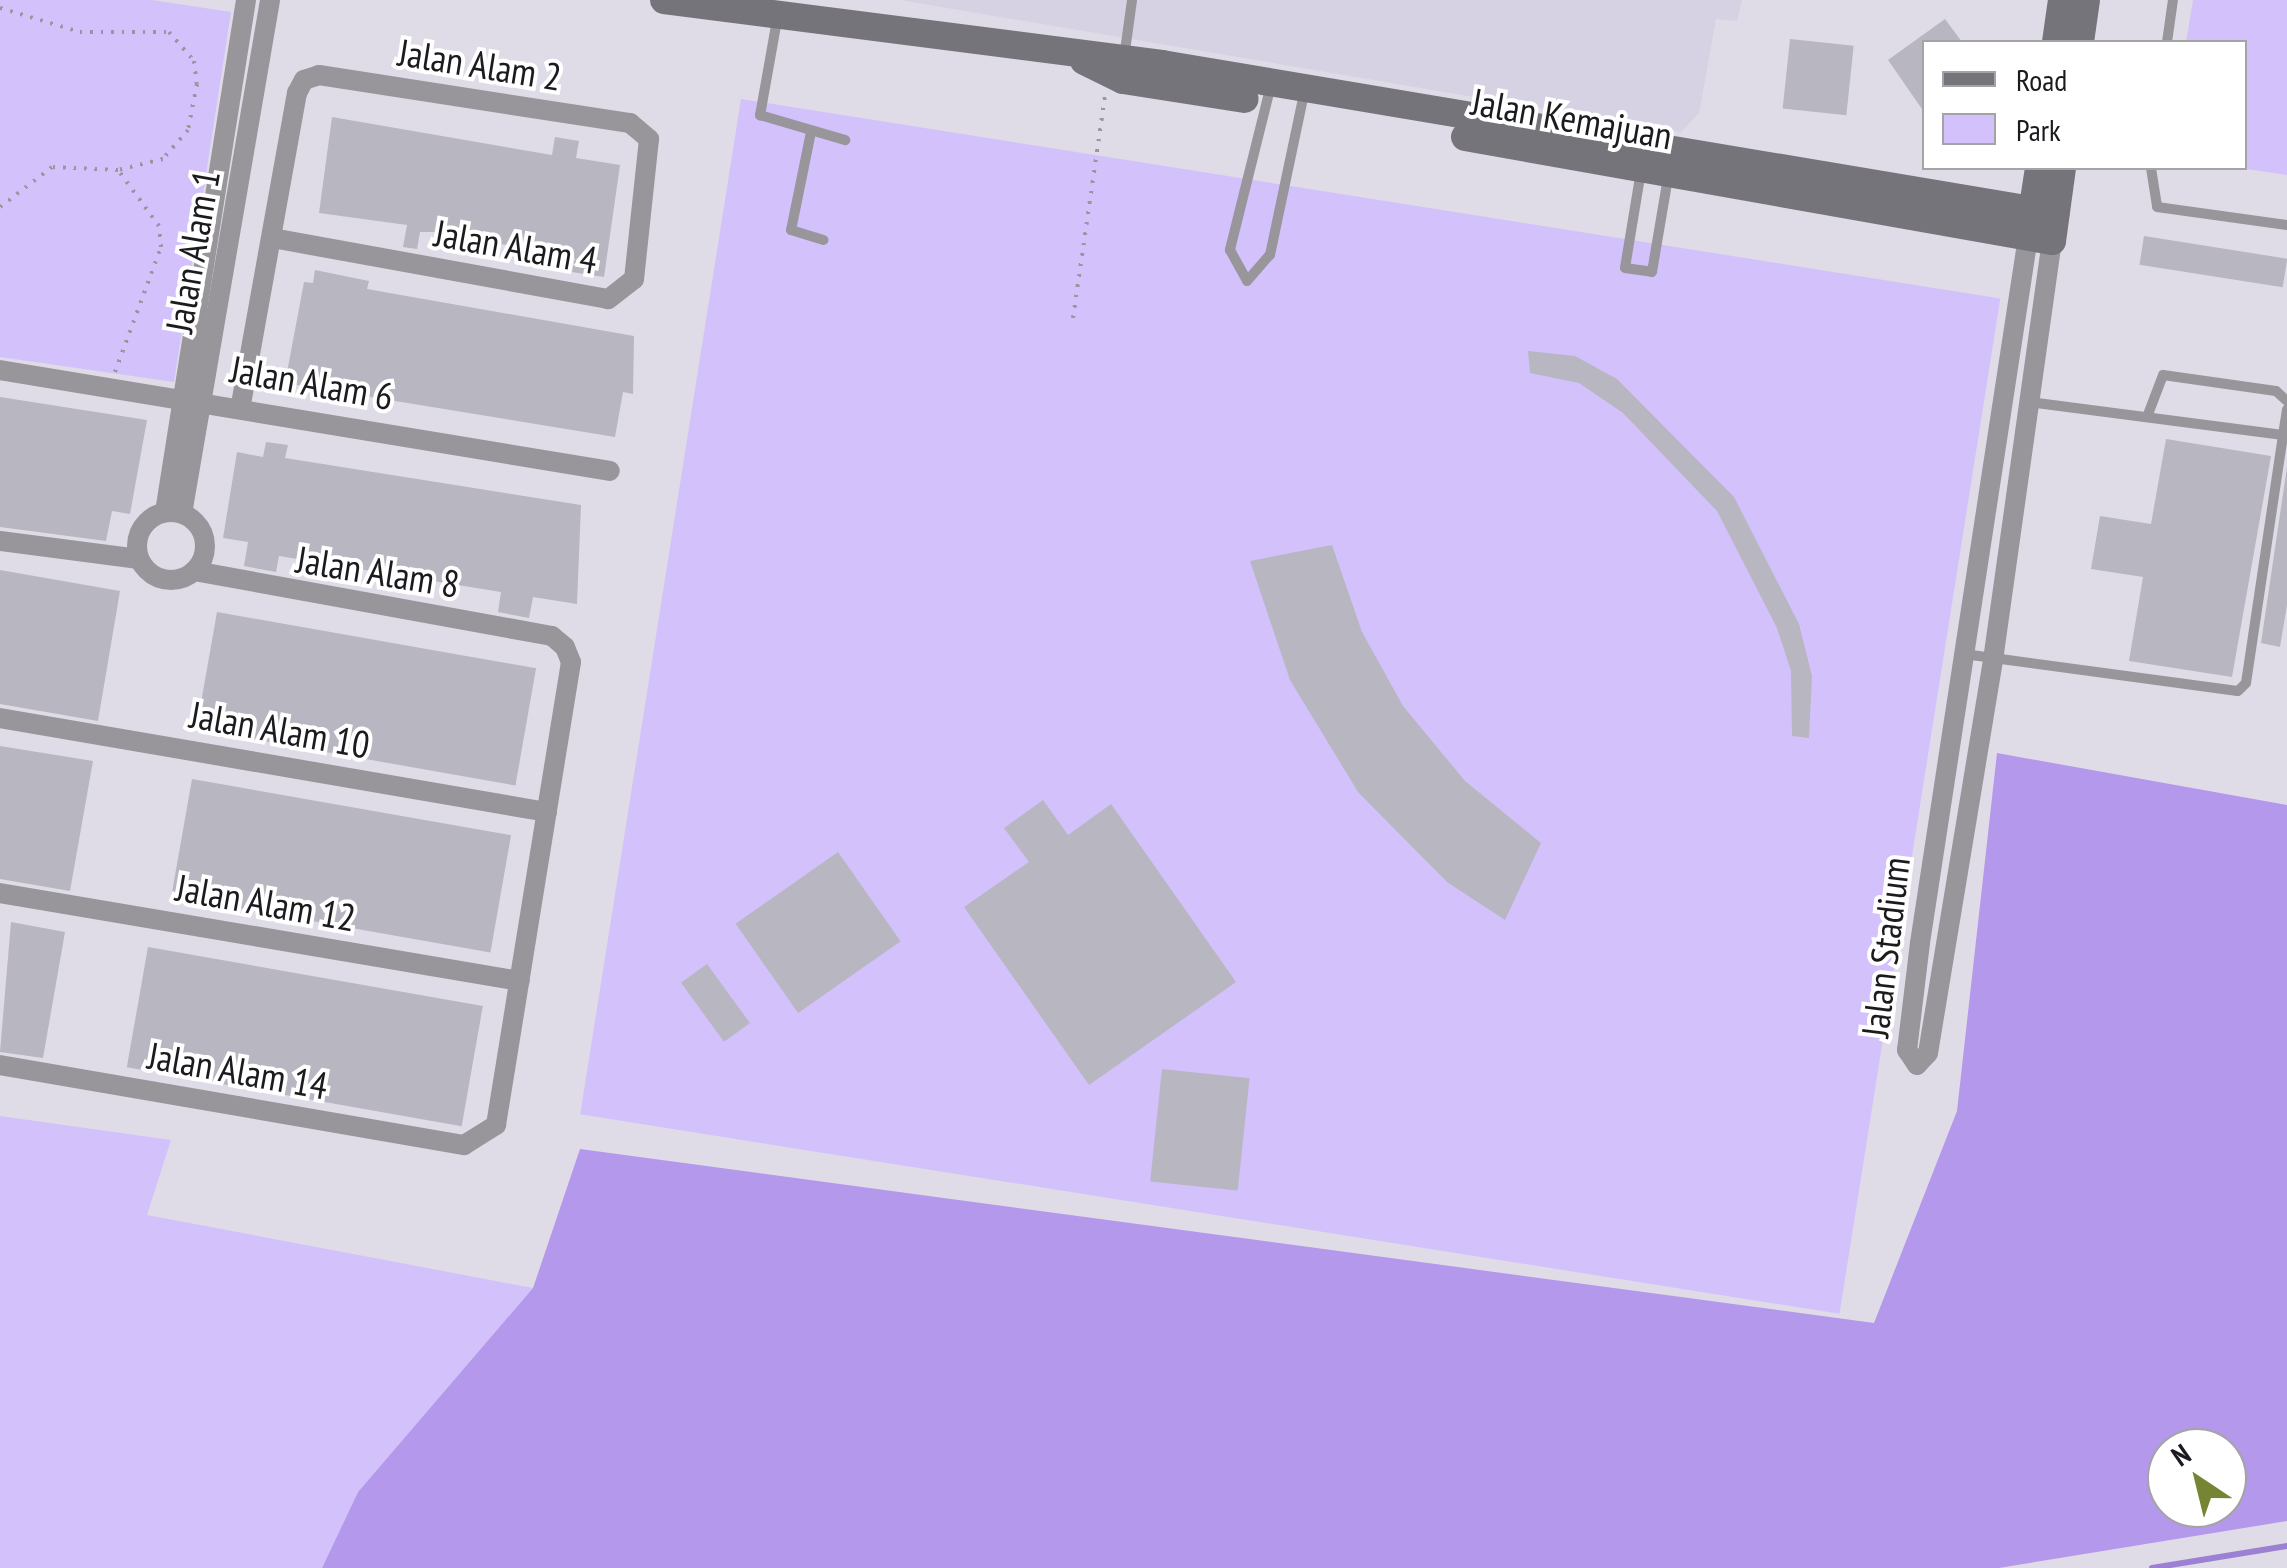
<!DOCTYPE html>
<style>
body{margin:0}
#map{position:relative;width:2287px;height:1568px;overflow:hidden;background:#dfdce7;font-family:"PT Sans Narrow",sans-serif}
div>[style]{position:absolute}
.built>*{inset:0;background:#d6d1e3}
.green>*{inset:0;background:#d3c1fc;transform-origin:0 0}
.forest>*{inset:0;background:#b498ec}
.stream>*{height:6px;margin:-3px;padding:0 3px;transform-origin:3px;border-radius:3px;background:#9c80d2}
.building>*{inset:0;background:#b8b6c0;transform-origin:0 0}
.path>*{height:4px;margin-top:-2px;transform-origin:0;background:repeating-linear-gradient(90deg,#98969e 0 2.5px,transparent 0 10.5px)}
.lane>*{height:10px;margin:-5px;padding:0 5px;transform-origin:5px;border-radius:5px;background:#98969b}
.street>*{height:20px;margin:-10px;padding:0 10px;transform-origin:10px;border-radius:10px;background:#98969b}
.street>.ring{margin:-10px;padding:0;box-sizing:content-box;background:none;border:20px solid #98969b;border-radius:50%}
.secondary>*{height:28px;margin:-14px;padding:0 14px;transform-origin:14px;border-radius:14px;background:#76747b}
span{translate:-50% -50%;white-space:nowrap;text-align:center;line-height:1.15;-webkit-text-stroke:8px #fff;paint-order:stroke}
.street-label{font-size:38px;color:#1b1a1e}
.legend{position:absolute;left:1922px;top:40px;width:325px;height:130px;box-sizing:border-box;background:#fff;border:2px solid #a4a3a5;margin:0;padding:12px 18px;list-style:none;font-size:30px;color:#1b1a1e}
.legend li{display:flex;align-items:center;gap:20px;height:50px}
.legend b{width:50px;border:2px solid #a4a3a5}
.north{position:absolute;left:2147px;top:1428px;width:100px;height:100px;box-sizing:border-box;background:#fff;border:2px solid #a4a3a5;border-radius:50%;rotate:325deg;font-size:28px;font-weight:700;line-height:40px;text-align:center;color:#1b1a1e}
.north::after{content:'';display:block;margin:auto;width:35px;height:45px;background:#768534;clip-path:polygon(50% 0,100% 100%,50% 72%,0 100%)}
</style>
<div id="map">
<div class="built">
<i style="clip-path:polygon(900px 0,1742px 0,1737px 21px,1716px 19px,1699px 113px,1681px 132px)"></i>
</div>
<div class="green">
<i style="clip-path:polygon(0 0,152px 0,231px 12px,174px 382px,0 357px)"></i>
<i style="clip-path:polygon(2193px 0,2287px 0,2287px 175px,2240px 168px,2244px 42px,2186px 42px)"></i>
<i style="left:741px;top:99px;width:1275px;height:1028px;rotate:9deg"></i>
<i style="clip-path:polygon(0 1116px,171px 1140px,147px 1215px,533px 1288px,358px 1492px,322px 1568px,0 1568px)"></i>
</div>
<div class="forest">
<i style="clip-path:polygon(evenodd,1997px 753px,2287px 805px,2287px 1521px,1999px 1568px,322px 1568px,358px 1492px,533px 1288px,580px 1149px,1874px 1323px,1957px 1111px,1997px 753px,2167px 1448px,2227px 1448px,2227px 1508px,2167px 1508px,2167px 1448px)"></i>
</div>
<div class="stream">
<i style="left:2152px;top:1568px;width:137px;rotate:-9.3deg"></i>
</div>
<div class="building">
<i style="clip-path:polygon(1945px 19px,1962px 42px,1924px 42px,1924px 112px,1888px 60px)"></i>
<i style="left:1790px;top:39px;width:64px;height:70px;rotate:6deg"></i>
<i style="clip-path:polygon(332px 117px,552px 155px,555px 137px,579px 141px,576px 158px,620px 165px,604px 277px,572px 272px,575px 258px,438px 232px,420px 232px,417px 249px,403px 247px,407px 225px,319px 213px)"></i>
<i style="left:2144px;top:236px;width:145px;height:29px;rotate:9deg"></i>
<i style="clip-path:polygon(315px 270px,369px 281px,367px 289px,634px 336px,633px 394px,623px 392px,615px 437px,285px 383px,304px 282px,313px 283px)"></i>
<i style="clip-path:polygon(1528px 351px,1575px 356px,1617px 379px,1734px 497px,1799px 624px,1812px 676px,1809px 738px,1792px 736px,1791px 671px,1777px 628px,1717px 511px,1623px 413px,1579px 383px,1530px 373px)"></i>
<i style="clip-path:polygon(0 397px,147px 420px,130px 514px,112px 511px,106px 541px,0 527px)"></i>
<i style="clip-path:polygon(2166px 439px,2271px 456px,2232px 677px,2129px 661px,2143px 577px,2091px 569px,2100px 516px,2151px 524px)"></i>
<i style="clip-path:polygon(266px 442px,288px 445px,285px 458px,581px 505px,577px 604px,533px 597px,529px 618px,498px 612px,501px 592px,279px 556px,276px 572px,244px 566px,248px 542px,223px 538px,237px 452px,263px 457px)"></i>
<i style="clip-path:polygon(2287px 467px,2287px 605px,2280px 647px,2261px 643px)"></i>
<i style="clip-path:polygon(1332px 545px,1362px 632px,1403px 706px,1465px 781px,1541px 843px,1505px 920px,1447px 882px,1358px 792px,1290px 680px,1250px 561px)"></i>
<i style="clip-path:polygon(0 570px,120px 591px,98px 721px,0 704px)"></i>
<i style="left:217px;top:612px;width:324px;height:119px;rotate:10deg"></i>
<i style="clip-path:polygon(0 746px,93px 761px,70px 891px,0 879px)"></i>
<i style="left:192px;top:779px;width:324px;height:119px;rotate:10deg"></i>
<i style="clip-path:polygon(1043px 800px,1068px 835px,1111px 804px,1236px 982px,1089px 1085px,964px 907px,1029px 862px,1004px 828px)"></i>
<i style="left:838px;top:852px;width:109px;height:125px;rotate:55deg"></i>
<i style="clip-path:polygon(11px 922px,65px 932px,43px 1058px,0 1052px)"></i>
<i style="left:148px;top:947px;width:340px;height:122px;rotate:10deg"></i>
<i style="left:707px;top:964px;width:73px;height:32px;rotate:54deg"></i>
<i style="left:1162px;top:1069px;width:88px;height:113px;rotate:6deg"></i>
</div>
<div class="path">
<i style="left:0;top:8px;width:84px;rotate:16.7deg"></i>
<i style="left:80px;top:32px;width:89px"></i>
<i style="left:169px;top:32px;width:38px;rotate:49deg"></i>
<i style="left:194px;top:61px;width:23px;rotate:83deg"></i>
<i style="left:197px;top:84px;width:47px;rotate:101.1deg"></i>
<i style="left:188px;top:130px;width:38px;rotate:131deg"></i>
<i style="left:163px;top:159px;width:46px;rotate:166.3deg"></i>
<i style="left:118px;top:170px;width:66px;rotate:-177.4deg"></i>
<i style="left:52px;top:167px;width:66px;rotate:142.4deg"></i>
<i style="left:1073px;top:318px;width:225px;rotate:-81.8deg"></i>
<i style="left:115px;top:372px;width:133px;rotate:-69.8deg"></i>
<i style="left:161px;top:247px;width:21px;rotate:-95deg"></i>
<i style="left:159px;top:226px;width:69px;rotate:-126.2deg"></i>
</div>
<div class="lane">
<i style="left:777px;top:20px;width:97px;rotate:100.1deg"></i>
<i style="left:760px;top:115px;width:89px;rotate:16.4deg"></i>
<i style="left:2167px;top:42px;width:42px;rotate:-81.9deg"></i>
<i style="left:1124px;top:58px;width:59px;rotate:-82.1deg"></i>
<i style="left:1271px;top:85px;width:170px;rotate:104deg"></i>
<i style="left:1230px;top:250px;width:35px;rotate:61deg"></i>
<i style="left:1247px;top:281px;width:35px;rotate:-49deg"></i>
<i style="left:1270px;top:255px;width:166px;rotate:-78.1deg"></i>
<i style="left:811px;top:132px;width:100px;rotate:101.5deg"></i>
<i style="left:791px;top:230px;width:34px;rotate:17deg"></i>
<i style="left:2151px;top:168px;width:39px;rotate:81deg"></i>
<i style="left:2157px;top:207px;width:131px;rotate:7.9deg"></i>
<i style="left:1641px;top:171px;width:98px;rotate:99.4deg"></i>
<i style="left:1625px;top:268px;width:27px;rotate:8deg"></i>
<i style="left:1652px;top:272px;width:96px;rotate:-80.4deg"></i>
<i style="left:2147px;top:417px;width:45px;rotate:-69.1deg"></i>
<i style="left:2163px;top:375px;width:114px;rotate:8.1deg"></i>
<i style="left:2276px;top:391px;width:15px;rotate:42deg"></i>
<i style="left:2283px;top:435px;width:26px;rotate:-81deg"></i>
<i style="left:1964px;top:654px;width:276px;rotate:7.7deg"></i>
<i style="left:2238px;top:691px;width:11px;rotate:-45deg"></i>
<i style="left:2246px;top:683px;width:251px;rotate:-81.5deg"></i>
<i style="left:2283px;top:435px;width:257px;rotate:-172.6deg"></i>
</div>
<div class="street">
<i style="left:2028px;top:237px;width:714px;rotate:98.7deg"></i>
<i style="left:1920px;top:943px;width:108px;rotate:96.9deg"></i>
<i style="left:1907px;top:1050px;width:18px;rotate:56deg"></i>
<i style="left:1917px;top:1065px;width:16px;rotate:-47deg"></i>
<i style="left:1928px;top:1053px;width:405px;rotate:-80.6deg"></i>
<i style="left:1994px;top:653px;width:416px;rotate:-82deg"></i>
<i style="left:0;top:370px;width:618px;rotate:9.4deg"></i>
<i style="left:241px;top:404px;width:316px;rotate:-79.8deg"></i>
<i style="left:297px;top:93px;width:15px;rotate:-62deg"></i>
<i style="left:304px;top:80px;width:16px;rotate:-18deg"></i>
<i style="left:319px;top:75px;width:315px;rotate:8.8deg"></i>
<i style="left:630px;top:123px;width:25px;rotate:40deg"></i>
<i style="left:649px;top:139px;width:141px;rotate:96.1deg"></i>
<i style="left:634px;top:279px;width:33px;rotate:142deg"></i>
<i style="left:608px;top:299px;width:341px;rotate:-169.7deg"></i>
<i style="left:165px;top:512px;width:518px;rotate:-81.01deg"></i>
<i class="ring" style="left:137px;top:512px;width:48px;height:48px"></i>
<i style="left:182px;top:514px;width:521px;rotate:-80.28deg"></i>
<i style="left:0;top:541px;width:140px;rotate:7.4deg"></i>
<i style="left:0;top:718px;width:555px;rotate:9.75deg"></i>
<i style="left:0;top:893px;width:527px;rotate:9.61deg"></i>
<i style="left:0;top:1065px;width:471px;rotate:9.8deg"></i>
<i style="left:464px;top:1145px;width:38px;rotate:-32deg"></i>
<i style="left:496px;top:1125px;width:469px;rotate:-80.8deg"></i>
<i style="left:571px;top:662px;width:16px;rotate:-112deg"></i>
<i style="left:565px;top:647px;width:17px;rotate:-140deg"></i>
<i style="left:552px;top:636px;width:364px;rotate:-169.7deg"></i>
</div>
<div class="secondary">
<i style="left:664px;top:0;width:502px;rotate:7.32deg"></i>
<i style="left:1162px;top:64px;width:906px;rotate:9.54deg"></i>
<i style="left:2056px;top:42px;width:42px;rotate:-81.9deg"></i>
<i style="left:2080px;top:42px;width:42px;rotate:-81.9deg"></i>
<i style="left:1084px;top:61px;width:43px;rotate:26deg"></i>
<i style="left:1123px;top:80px;width:123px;rotate:8.9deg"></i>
<i style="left:1465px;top:137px;width:596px;rotate:10.05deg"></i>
<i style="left:2052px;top:241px;width:74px;rotate:-82.2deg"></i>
<i style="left:2030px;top:226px;width:59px;rotate:-81.2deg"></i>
</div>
<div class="street-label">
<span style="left:480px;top:64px;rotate:9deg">Jalan Alam 2</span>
<span style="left:1572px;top:118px;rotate:10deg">Jalan Kemajuan</span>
<span style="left:516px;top:246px;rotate:10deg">Jalan Alam 4</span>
<span style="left:192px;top:251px;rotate:-80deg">Jalan Alam 1</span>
<span style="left:312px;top:382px;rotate:10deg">Jalan Alam 6</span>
<span style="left:378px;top:571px;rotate:9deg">Jalan Alam 8</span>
<span style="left:280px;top:729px;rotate:10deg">Jalan Alam 10</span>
<span style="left:266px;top:902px;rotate:10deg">Jalan Alam 12</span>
<span style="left:1885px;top:947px;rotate:-83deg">Jalan Stadium</span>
<span style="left:238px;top:1070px;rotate:10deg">Jalan Alam 14</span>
</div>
<ul class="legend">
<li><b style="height:12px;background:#76747b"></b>Road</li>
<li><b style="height:28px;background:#d3c1fc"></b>Park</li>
</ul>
<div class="north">N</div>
</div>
